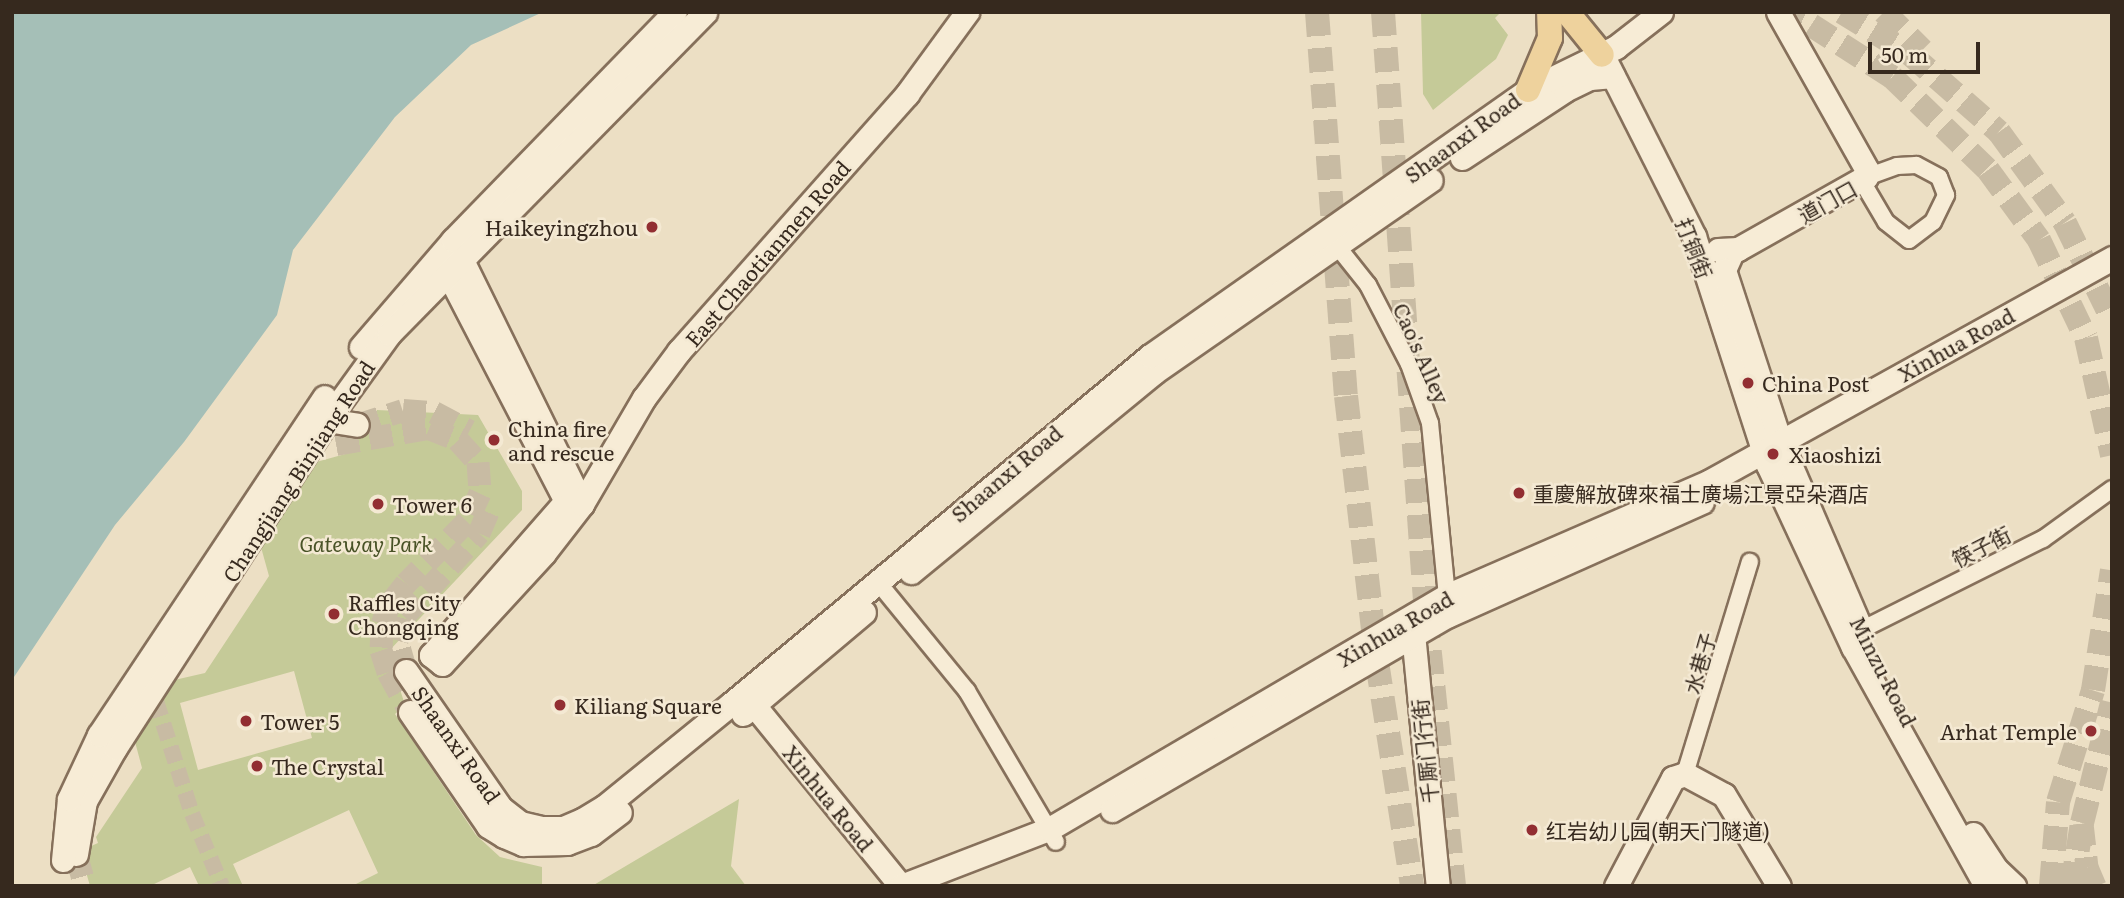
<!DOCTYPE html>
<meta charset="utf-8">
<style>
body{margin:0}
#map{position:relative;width:2124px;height:898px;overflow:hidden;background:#ecdfc4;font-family:Literata,"Noto Sans SC",serif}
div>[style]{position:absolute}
.green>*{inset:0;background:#c5ca98}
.water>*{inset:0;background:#a5bfb7}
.street-tunnel>*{height:16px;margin-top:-8px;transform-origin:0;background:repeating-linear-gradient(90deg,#c8bba3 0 16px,transparent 0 24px)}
.secondary-tunnel>*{height:23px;margin-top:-11.5px;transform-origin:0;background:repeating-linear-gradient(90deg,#c8bba3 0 23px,transparent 0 34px)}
.primary-tunnel>*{height:24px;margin-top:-12px;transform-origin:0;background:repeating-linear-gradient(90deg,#c8bba3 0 24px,transparent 0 36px)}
.roads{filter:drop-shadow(2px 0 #86705b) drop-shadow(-2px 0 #86705b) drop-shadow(0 2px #86705b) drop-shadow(0 -2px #86705b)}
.street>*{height:16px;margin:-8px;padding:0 8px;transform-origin:8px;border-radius:8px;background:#f7ecd6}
.secondary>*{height:23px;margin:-11.5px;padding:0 11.5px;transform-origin:11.5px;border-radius:11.5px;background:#f7ecd6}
.primary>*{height:24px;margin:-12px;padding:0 12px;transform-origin:12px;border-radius:12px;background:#eed29d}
.dots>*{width:19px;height:19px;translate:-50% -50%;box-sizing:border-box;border:4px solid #f4e9d3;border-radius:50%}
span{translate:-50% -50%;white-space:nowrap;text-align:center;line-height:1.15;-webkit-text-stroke:5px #f4e9d3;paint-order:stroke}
.street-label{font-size:21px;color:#36291e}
.poi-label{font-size:21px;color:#36291e}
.right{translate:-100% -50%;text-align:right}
.left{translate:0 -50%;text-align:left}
.park-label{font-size:21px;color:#485226;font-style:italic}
.frame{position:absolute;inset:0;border:14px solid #36291e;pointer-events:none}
.scale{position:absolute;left:1868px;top:42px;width:112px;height:32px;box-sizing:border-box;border:4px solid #36291e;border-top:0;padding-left:9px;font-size:21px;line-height:24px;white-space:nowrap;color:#36291e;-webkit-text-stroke:5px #f4e9d3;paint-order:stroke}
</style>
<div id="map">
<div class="green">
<i style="clip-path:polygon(1421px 12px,1501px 12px,1495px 18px,1508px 35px,1496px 59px,1433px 110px,1423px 94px)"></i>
<i style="clip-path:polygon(evenodd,377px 410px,478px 415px,522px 491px,522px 510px,388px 652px,405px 705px,395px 714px,476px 835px,500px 857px,542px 867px,542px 886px,352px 886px,378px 873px,349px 810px,233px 864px,243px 886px,199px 886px,190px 867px,150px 886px,90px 886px,80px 851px,98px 843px,96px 837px,142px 768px,134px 738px,170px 681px,205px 673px,269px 576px,259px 540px,309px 464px,349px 453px,377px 410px,294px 671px,312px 738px,198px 770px,180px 703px,294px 671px)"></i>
<i style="clip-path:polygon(739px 799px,731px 866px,746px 886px,592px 886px)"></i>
</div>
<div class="water">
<i style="clip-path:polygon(12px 12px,543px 12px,471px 45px,395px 117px,293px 250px,277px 315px,184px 442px,115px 525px,12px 680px)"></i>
</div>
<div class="street-tunnel">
<i style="left:156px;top:701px;width:119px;rotate:72.3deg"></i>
<i style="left:192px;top:814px;width:78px;rotate:67.4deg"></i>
</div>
<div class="secondary-tunnel">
<i style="left:357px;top:425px;width:48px;rotate:-18.1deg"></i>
<i style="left:403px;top:410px;width:31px;rotate:4deg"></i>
<i style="left:434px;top:412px;width:40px;rotate:28deg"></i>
<i style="left:336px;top:444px;width:94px;rotate:-9.8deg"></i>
<i style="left:429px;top:428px;width:31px;rotate:22deg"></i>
<i style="left:458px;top:440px;width:30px;rotate:48deg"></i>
<i style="left:478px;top:462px;width:31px;rotate:86deg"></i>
<i style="left:480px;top:493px;width:31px;rotate:115deg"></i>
<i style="left:467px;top:521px;width:87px;rotate:134.5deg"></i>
<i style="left:406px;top:583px;width:28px;rotate:128deg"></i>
<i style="left:389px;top:605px;width:20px;rotate:110deg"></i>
<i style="left:382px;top:624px;width:26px;rotate:92deg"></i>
<i style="left:381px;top:650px;width:23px;rotate:72deg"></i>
<i style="left:388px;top:672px;width:46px;rotate:61.2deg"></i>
<i style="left:406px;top:671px;width:32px;rotate:-106deg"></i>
<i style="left:397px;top:640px;width:25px;rotate:-74deg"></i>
<i style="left:404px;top:616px;width:112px;rotate:-47.9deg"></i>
<i style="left:479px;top:533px;width:30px;rotate:-67deg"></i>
<i style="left:2082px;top:823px;width:44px;rotate:83.5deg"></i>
<i style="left:2087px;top:867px;width:21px;rotate:67deg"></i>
<i style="left:76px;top:854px;width:33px;rotate:74deg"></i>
</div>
<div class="primary-tunnel">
<i style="left:1317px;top:12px;width:385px;rotate:85.7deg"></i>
<i style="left:1346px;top:396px;width:268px;rotate:83.4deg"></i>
<i style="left:1377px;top:662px;width:227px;rotate:81.1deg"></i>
<i style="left:1383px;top:12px;width:605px;rotate:85.92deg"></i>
<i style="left:1426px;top:615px;width:272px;rotate:84.1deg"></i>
<i style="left:1780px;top:12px;width:34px;rotate:23deg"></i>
<i style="left:1811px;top:25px;width:96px;rotate:32.7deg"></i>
<i style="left:1892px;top:77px;width:134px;rotate:44.1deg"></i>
<i style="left:1988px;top:170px;width:87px;rotate:53.9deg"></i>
<i style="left:2039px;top:240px;width:109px;rotate:64.4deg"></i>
<i style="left:2086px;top:338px;width:120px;rotate:77.5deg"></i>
<i style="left:1842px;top:12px;width:80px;rotate:31.7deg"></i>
<i style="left:1910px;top:54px;width:118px;rotate:41.2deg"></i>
<i style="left:1999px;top:132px;width:112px;rotate:54deg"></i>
<i style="left:2065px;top:223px;width:107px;rotate:63.9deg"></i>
<i style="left:1884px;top:12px;width:54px;rotate:45deg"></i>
<i style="left:2051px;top:886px;width:84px;rotate:-85.2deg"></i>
<i style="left:2058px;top:802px;width:117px;rotate:-72.6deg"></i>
<i style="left:2093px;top:690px;width:121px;rotate:-81deg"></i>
<i style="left:2072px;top:886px;width:64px;rotate:-81deg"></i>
<i style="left:2082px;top:823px;width:124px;rotate:-76deg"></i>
</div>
<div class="roads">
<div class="street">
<i style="left:1863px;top:183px;width:45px;rotate:59.5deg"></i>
<i style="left:1886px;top:222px;width:29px;rotate:38deg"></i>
<i style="left:1909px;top:240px;width:30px;rotate:-37deg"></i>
<i style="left:1933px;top:222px;width:30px;rotate:-64deg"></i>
<i style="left:1946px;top:195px;width:19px;rotate:-111deg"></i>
<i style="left:1939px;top:177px;width:26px;rotate:-152deg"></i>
<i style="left:1916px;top:165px;width:19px;rotate:177deg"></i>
<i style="left:1897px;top:166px;width:33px;rotate:160deg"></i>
<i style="left:1337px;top:246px;width:50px;rotate:51.5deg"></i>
<i style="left:1368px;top:285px;width:89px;rotate:62.6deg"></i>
<i style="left:1409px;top:364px;width:63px;rotate:70.4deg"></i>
<i style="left:1430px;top:423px;width:184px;rotate:84.4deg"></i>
<i style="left:877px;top:581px;width:142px;rotate:50.7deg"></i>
<i style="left:967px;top:691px;width:175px;rotate:59.5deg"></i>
<i style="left:1861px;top:630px;width:203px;rotate:-26.6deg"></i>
<i style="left:2043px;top:539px;width:85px;rotate:-35.9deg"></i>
<i style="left:1685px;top:774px;width:222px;rotate:-73deg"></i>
</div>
<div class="secondary">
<i style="left:1607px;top:64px;width:193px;rotate:63.2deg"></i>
<i style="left:1694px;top:236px;width:241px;rotate:72.1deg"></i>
<i style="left:1768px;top:465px;width:201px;rotate:65deg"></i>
<i style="left:1853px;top:647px;width:274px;rotate:60.9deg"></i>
<i style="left:1462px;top:158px;width:123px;rotate:-33.4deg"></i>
<i style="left:1565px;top:90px;width:28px;rotate:-26deg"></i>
<i style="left:1590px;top:78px;width:23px;rotate:-5deg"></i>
<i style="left:1718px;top:250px;width:20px;rotate:-3deg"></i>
<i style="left:1738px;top:249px;width:147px;rotate:-29.4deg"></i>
<i style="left:1866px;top:177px;width:7px;rotate:-82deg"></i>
<i style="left:1867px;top:170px;width:181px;rotate:-119.4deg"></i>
<i style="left:1732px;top:252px;width:20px;rotate:114deg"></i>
<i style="left:1724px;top:270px;width:180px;rotate:71.9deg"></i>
<i style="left:1780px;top:441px;width:197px;rotate:66.7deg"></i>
<i style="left:442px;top:262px;width:269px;rotate:62.6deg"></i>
<i style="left:566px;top:501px;width:205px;rotate:131.2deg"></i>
<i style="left:431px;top:655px;width:14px;rotate:39deg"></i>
<i style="left:442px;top:664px;width:151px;rotate:-47.4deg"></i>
<i style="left:544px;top:553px;width:62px;rotate:-52.2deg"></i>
<i style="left:582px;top:504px;width:283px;rotate:-116.2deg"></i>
<i style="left:361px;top:347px;width:141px;rotate:-49.3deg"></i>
<i style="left:453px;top:240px;width:318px;rotate:-45.8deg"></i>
<i style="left:317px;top:413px;width:12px;rotate:35deg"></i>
<i style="left:327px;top:420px;width:30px;rotate:9deg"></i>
<i style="left:571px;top:502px;width:11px;rotate:10deg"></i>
<i style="left:582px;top:504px;width:123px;rotate:-59.7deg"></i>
<i style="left:644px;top:398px;width:59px;rotate:-53.3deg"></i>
<i style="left:679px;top:351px;width:344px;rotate:-48.4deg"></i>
<i style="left:907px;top:94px;width:102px;rotate:-53.8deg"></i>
<i style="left:911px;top:572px;width:313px;rotate:-39.4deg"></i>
<i style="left:1153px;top:373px;width:338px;rotate:-34.8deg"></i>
<i style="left:1412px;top:623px;width:264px;rotate:84.4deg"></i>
<i style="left:406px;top:671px;width:167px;rotate:55.3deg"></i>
<i style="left:501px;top:808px;width:24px;rotate:38deg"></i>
<i style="left:520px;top:823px;width:22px;rotate:13deg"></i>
<i style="left:541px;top:828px;width:22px"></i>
<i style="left:563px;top:828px;width:21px;rotate:-23deg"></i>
<i style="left:582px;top:820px;width:26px;rotate:-31deg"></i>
<i style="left:604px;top:807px;width:165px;rotate:-39.1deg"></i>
<i style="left:732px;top:703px;width:543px;rotate:-39.7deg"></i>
<i style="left:1150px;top:356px;width:462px;rotate:-35.1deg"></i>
<i style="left:1528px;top:90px;width:98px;rotate:-26deg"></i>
<i style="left:1616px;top:47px;width:57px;rotate:-37.9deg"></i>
<i style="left:744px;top:693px;width:249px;rotate:50.9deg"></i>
<i style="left:901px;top:886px;width:159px;rotate:-21.1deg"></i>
<i style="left:1049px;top:829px;width:460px;rotate:-30.4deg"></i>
<i style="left:1446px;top:596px;width:288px;rotate:-23.5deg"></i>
<i style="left:1710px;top:481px;width:460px;rotate:-29deg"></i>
<i style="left:410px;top:712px;width:138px;rotate:55.6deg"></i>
<i style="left:488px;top:826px;width:19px;rotate:32deg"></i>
<i style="left:504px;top:836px;width:21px;rotate:23deg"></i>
<i style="left:523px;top:844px;width:44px;rotate:-1.3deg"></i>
<i style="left:567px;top:843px;width:26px;rotate:-21deg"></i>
<i style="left:591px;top:834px;width:36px;rotate:-37deg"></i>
<i style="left:743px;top:714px;width:158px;rotate:-40.1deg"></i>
<i style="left:1112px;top:810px;width:389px;rotate:-30.1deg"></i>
<i style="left:1449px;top:615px;width:277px;rotate:-24.1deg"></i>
<i style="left:1973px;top:834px;width:42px;rotate:56.7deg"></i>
<i style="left:1996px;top:869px;width:25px;rotate:43deg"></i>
<i style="left:76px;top:854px;width:54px;rotate:-80.4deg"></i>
<i style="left:85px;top:801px;width:61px;rotate:-60.5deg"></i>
<i style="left:115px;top:748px;width:391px;rotate:-57.1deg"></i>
<i style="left:327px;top:420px;width:106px;rotate:-54.2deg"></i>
<i style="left:389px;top:334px;width:451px;rotate:-45.5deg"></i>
<i style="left:63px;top:860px;width:61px;rotate:-84.4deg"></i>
<i style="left:69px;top:799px;width:71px;rotate:-64.9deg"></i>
<i style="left:99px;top:735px;width:406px;rotate:-56.3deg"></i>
<i style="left:1616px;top:886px;width:122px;rotate:-62.2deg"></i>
<i style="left:1673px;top:778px;width:13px;rotate:-18deg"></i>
<i style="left:1685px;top:774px;width:44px;rotate:28.3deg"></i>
<i style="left:1724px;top:795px;width:106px;rotate:58.9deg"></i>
</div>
<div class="primary">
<i style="left:1567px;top:12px;width:55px;rotate:50.9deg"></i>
<i style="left:1528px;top:90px;width:56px;rotate:-67.1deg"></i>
<i style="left:1550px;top:38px;width:26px;rotate:-92deg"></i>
</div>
</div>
<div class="dots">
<i style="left:652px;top:227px;background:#922e32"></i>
<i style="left:1748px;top:383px;background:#922e32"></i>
<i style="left:494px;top:440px;background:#922e32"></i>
<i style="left:1773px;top:454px;background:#922e32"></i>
<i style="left:1519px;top:493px;background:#922e32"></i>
<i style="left:378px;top:504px;background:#922e32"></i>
<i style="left:334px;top:614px;background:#922e32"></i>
<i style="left:560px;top:705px;background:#922e32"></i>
<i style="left:246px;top:721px;background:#922e32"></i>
<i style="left:2091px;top:731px;background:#922e32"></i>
<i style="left:257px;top:766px;background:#922e32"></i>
<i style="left:1532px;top:830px;background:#922e32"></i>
</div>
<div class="street-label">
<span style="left:1462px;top:137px;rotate:-36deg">Shaanxi Road</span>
<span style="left:1827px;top:201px;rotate:-29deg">道门口</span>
<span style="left:1695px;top:248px;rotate:69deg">打铜街</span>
<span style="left:767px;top:253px;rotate:-49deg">East Chaotianmen Road</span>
<span style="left:1956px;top:344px;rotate:-29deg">Xinhua Road</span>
<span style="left:1422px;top:353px;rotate:66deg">Cao's Alley</span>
<span style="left:298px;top:471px;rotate:-57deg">Changjiang Binjiang Road</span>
<span style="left:1006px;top:473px;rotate:-40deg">Shaanxi Road</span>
<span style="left:1981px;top:546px;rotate:-27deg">筷子街</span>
<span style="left:1395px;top:628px;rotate:-30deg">Xinhua Road</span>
<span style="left:1699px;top:663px;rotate:-74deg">水巷子</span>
<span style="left:1884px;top:671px;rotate:63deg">Minzu Road</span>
<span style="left:457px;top:744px;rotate:55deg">Shaanxi Road</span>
<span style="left:1424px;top:751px;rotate:-96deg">千厮门行街</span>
<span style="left:829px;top:798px;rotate:51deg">Xinhua Road</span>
</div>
<div class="poi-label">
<span class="right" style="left:638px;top:227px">Haikeyingzhou</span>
<span class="left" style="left:1762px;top:383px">China Post</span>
<span class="left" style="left:508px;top:440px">China fire<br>and rescue</span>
<span class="left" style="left:1789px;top:454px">Xiaoshizi</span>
<span class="left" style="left:1533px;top:493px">重慶解放碑來福士廣場江景亞朵酒店</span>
<span class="left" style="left:392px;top:504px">Tower 6</span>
<span class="left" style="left:348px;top:614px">Raffles City<br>Chongqing</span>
<span class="left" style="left:574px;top:705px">Kiliang Square</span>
<span class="left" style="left:260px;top:721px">Tower 5</span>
<span class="right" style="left:2077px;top:731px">Arhat Temple</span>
<span class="left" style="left:271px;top:766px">The Crystal</span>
<span class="left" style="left:1546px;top:830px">红岩幼儿园(朝天门隧道)</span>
</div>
<div class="park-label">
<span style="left:366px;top:543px">Gateway Park</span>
</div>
<div class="frame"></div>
<div class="scale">50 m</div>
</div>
